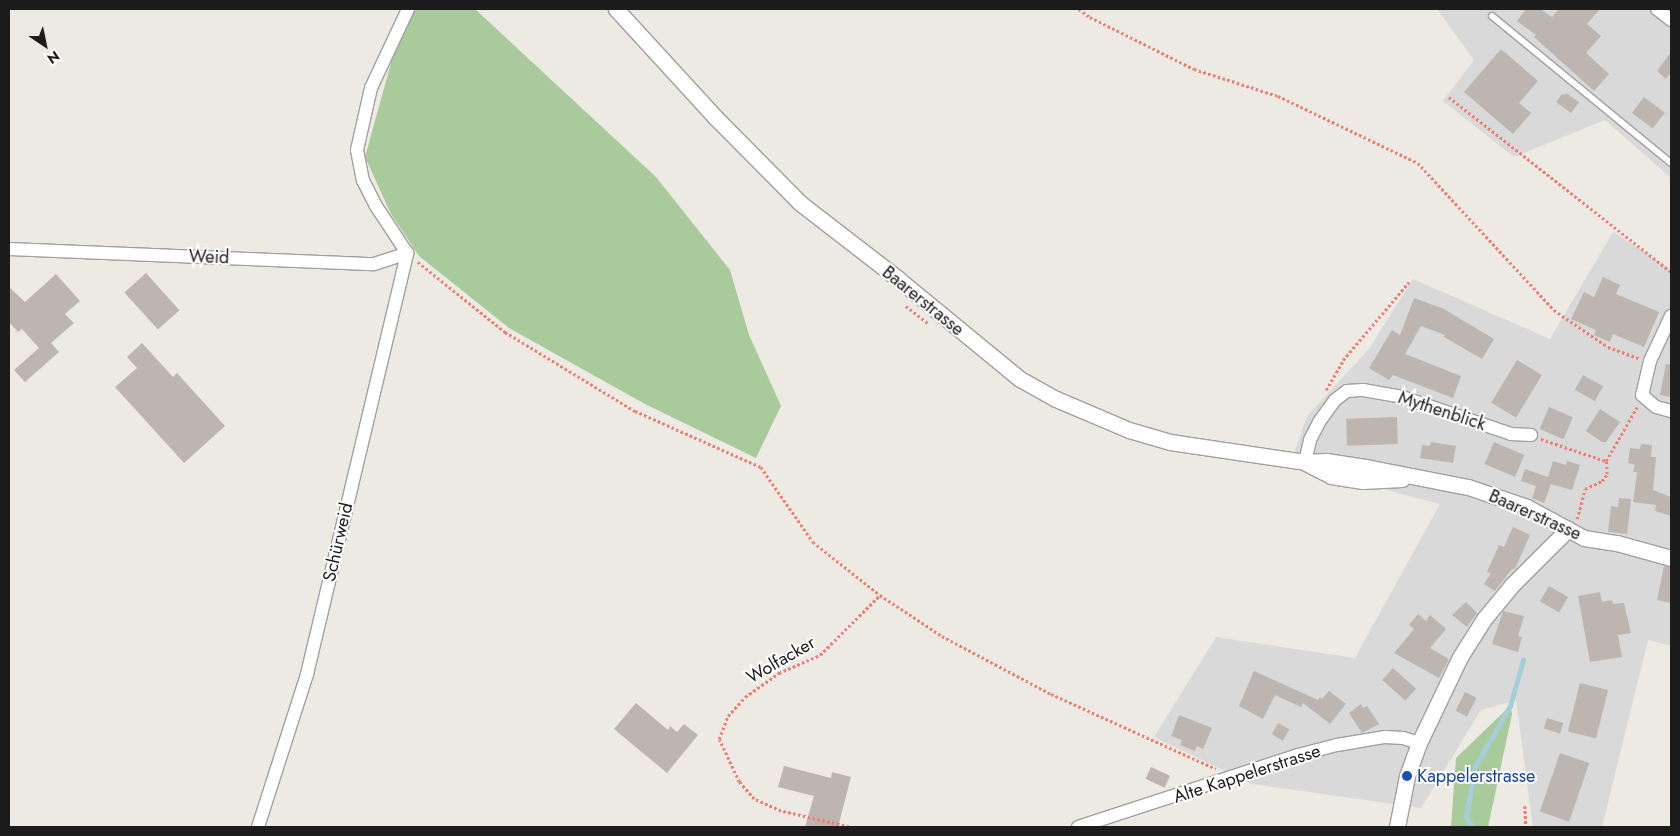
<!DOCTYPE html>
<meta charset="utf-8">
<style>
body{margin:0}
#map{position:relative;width:1680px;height:836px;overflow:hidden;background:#ede9e3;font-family:Jost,sans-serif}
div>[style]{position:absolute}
.residential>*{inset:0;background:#dad9d9}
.forest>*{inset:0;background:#a9ca9a}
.stream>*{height:4.5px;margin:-2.25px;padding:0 2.25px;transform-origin:2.25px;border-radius:2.25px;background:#a6ced8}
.building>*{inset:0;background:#bdb5b0;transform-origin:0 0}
.path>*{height:2.5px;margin-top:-1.25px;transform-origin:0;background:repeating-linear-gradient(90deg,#f07b70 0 2.5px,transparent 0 5px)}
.roads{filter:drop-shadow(1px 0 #a0a0a0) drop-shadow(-1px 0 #a0a0a0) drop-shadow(0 1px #a0a0a0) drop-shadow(0 -1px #a0a0a0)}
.service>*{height:6px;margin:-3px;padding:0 3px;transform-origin:3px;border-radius:3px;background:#fff}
.minor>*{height:12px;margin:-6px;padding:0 6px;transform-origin:6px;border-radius:6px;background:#fff}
.tertiary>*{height:15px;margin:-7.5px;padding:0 7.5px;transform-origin:7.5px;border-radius:7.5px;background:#fff}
.dots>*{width:14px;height:14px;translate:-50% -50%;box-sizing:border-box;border:2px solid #fff;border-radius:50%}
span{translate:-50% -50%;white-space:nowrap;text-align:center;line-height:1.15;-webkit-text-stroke:4px #fff;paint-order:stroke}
.street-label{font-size:18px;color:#1c1c1c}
.transit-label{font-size:18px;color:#164399}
.left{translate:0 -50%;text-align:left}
.frame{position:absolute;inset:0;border:10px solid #1c1c1c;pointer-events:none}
.north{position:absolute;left:20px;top:20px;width:50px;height:50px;-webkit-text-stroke:4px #fff;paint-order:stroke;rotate:146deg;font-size:14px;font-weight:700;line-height:20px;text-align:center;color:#1c1c1c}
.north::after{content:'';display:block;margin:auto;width:18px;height:22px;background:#1c1c1c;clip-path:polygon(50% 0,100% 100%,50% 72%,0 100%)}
</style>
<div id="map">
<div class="residential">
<i style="clip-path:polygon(1437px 9px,1671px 9px,1671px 178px,1605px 120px,1514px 157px,1443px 101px,1474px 60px)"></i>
<i style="clip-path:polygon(1613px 232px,1671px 269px,1671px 646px,1648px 640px,1602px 827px,1533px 827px,1516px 700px,1481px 710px,1421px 808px,1252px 784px,1154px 737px,1216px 637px,1355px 658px,1440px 504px,1290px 465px,1307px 416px,1369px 349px,1413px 279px,1550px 339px)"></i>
</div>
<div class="forest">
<i style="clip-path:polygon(412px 9px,475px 9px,656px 177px,730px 270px,749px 335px,781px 406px,756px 458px,645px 404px,509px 328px,419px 256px,391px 214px,365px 157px,401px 27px)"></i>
<i style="clip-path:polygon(1510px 706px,1512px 714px,1488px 827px,1451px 827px,1456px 758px)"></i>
</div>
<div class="stream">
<i style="left:1472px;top:827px;width:12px;rotate:-121deg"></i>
<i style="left:1466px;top:817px;width:51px;rotate:-79.8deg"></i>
<i style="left:1475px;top:767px;width:70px;rotate:-60.2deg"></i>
<i style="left:1510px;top:706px;width:48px;rotate:-74.2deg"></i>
</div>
<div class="building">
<i style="clip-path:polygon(1526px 9px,1540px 9px,1552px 17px,1559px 9px,1600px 9px,1587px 24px,1601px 36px,1586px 53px,1609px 74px,1594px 91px,1534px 37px,1536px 35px,1517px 21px)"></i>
<i style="clip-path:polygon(1501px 49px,1538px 81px,1519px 103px,1531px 113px,1513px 134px,1464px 92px)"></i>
<i style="clip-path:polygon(1671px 52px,1671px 73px,1666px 79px,1657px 71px)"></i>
<i style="clip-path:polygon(1566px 93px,1579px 102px,1571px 113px,1556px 102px,1562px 94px,1565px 95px)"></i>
<i style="left:1644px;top:97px;width:26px;height:20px;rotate:37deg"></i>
<i style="left:146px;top:273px;width:50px;height:29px;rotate:48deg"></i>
<i style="clip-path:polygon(56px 274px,80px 301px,65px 314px,74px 323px,51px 343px,59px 352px,25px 382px,14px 370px,39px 348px,22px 329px,18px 332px,9px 322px,9px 287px,25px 302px)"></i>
<i style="clip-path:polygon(1603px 277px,1620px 285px,1616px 294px,1659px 312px,1644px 347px,1613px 334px,1610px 342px,1594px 335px,1596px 330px,1571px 319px,1584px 292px,1594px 297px)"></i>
<i style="clip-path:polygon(1414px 298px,1444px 309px,1494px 339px,1482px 359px,1444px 337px,1445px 335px,1421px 326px,1405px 354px,1461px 376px,1453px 398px,1393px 375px,1389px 380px,1369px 368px,1392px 330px,1400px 335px)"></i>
<i style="clip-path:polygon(142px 343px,173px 377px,177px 373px,225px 426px,184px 463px,115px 387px,137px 368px,127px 357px)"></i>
<i style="left:1517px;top:360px;width:29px;height:50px;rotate:31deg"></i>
<i style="clip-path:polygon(1666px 364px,1671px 365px,1671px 397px,1660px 395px)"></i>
<i style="left:1583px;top:375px;width:23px;height:17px;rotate:29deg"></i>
<i style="left:1549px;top:407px;width:26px;height:24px;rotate:23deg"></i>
<i style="clip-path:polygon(1600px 409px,1620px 422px,1606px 442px,1602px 442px,1586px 431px)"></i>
<i style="left:1397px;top:417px;width:27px;height:51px;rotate:88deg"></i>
<i style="clip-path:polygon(1431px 442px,1456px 446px,1453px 463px,1420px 458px,1422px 445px,1430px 446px)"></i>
<i style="left:1494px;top:442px;width:33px;height:24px;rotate:23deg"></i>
<i style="clip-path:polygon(1641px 444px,1652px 445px,1651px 457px,1656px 457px,1653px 490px,1671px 497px,1671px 516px,1655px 511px,1656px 505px,1633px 502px,1637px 472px,1633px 472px,1635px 465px,1628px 463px,1630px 448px,1640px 449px)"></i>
<i style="clip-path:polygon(1553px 461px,1566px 465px,1567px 461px,1580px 465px,1572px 490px,1551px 484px,1544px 503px,1532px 498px,1536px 486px,1521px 481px,1525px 469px,1548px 477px)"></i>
<i style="clip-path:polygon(1619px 498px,1631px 499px,1627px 534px,1608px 532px,1611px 506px,1618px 507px)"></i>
<i style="clip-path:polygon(1513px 527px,1530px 535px,1515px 569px,1512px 569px,1495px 591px,1484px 584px,1491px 573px,1487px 572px,1499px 545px,1504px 547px)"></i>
<i style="clip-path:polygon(1664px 566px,1671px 567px,1671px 603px,1657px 600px)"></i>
<i style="left:1549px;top:586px;width:22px;height:18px;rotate:30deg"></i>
<i style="clip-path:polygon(1600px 592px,1602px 602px,1612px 600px,1613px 604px,1624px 603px,1631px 633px,1618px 635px,1622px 657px,1590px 662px,1578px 596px)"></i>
<i style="clip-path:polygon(1466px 602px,1477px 613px,1467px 627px,1452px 615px)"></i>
<i style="clip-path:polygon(1503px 611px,1524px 616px,1518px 636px,1522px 637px,1518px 652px,1492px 644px)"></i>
<i style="clip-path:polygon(1418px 614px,1426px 621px,1430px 615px,1446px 629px,1430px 648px,1449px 659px,1439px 678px,1394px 653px,1414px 629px,1409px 625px)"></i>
<i style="left:1393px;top:668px;width:31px;height:16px;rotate:42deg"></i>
<i style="clip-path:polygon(1254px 671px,1318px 700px,1320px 697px,1322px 699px,1329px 691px,1346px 704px,1330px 724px,1303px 703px,1301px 707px,1275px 695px,1263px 719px,1239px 706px)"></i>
<i style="left:1580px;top:683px;width:29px;height:50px;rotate:14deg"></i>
<i style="left:1465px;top:692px;width:13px;height:21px;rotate:27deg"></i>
<i style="clip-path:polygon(636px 703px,668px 730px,670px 726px,677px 732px,684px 724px,698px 735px,667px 773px,614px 729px)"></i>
<i style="clip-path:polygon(1361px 704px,1363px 708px,1367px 706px,1379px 724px,1362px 733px,1349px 713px)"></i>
<i style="clip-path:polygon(1179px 715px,1212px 728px,1203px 749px,1197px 746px,1195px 751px,1180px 745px,1182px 740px,1171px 736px)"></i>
<i style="left:1547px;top:718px;width:17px;height:11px;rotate:17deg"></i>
<i style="left:1278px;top:723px;width:13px;height:13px;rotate:29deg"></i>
<i style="left:1560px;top:753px;width:31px;height:62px;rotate:19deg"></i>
<i style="clip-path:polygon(784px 766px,831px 778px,832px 772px,851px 777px,838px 827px,805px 827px,814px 796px,778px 787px)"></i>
<i style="left:1151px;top:767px;width:21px;height:13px;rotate:25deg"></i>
</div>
<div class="path">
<i style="left:1079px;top:9px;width:14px;rotate:36deg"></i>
<i style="left:1090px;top:17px;width:116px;rotate:26.6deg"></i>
<i style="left:1194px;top:69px;width:88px;rotate:17.8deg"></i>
<i style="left:1278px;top:96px;width:155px;rotate:25.6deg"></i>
<i style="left:1418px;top:163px;width:200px;rotate:47.2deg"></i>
<i style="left:1554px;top:310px;width:65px;rotate:34.4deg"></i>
<i style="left:1608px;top:347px;width:33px;rotate:20deg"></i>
<i style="left:1449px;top:97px;width:283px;rotate:38.2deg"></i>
<i style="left:418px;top:262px;width:112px;rotate:38.8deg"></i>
<i style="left:505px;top:332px;width:152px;rotate:31.3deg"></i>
<i style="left:635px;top:411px;width:138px;rotate:24deg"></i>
<i style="left:761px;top:467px;width:91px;rotate:55.3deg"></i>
<i style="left:813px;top:542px;width:85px;rotate:38.3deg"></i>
<i style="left:880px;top:595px;width:74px;rotate:33.5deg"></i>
<i style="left:942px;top:636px;width:123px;rotate:28deg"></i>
<i style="left:1051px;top:694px;width:181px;rotate:24.4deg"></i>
<i style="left:906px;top:306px;width:29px;rotate:38deg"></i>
<i style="left:1326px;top:390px;width:34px;rotate:-60deg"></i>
<i style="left:1343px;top:360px;width:102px;rotate:-49.8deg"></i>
<i style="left:1541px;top:439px;width:69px;rotate:18.7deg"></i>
<i style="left:1577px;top:519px;width:31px;rotate:-75deg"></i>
<i style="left:1585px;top:489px;width:19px;rotate:-25deg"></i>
<i style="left:1602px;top:481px;width:9px;rotate:-54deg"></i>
<i style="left:1607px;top:474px;width:13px;rotate:-94deg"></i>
<i style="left:1606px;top:461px;width:62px;rotate:-60.1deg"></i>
<i style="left:1525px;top:806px;width:21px;rotate:87deg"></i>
<i style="left:849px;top:827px;width:70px;rotate:-166.8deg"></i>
<i style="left:781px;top:811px;width:30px;rotate:-156deg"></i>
<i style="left:754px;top:799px;width:23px;rotate:-131deg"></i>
<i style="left:739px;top:782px;width:47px;rotate:-114.9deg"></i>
<i style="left:719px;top:739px;width:25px;rotate:-69deg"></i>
<i style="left:728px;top:716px;width:25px;rotate:-48deg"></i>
<i style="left:745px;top:697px;width:42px;rotate:-35.2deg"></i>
<i style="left:779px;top:673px;width:45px;rotate:-23.7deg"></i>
<i style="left:820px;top:655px;width:85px;rotate:-45deg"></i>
</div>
<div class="roads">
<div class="service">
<i style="left:1492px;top:16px;width:232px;rotate:39.4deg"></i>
</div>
<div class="minor">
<i style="left:1657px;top:9px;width:18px;rotate:38deg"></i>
<i style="left:9px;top:249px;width:365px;rotate:2.4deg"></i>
<i style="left:374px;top:264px;width:35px;rotate:-18deg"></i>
<i style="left:407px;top:253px;width:56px;rotate:-123.4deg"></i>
<i style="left:376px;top:206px;width:28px;rotate:-117deg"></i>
<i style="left:363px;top:181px;width:32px;rotate:-101deg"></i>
<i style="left:357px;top:150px;width:64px;rotate:-77.3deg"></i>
<i style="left:371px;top:88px;width:87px;rotate:-64.9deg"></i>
<i style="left:1671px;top:316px;width:50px;rotate:115deg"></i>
<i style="left:1650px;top:361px;width:35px;rotate:103deg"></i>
<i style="left:1642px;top:395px;width:18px;rotate:41deg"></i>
<i style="left:1656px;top:407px;width:16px;rotate:15deg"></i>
<i style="left:1305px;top:462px;width:23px;rotate:-77deg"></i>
<i style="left:1310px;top:440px;width:20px;rotate:-63deg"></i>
<i style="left:1319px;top:422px;width:27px;rotate:-54deg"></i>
<i style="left:1335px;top:400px;width:15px;rotate:-37deg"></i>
<i style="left:1347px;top:391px;width:16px;rotate:-4deg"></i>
<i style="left:1363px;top:390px;width:40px;rotate:10deg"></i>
<i style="left:1402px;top:397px;width:115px;rotate:18.7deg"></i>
<i style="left:1511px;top:434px;width:20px;rotate:3deg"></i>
<i style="left:258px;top:827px;width:161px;rotate:-72.2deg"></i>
<i style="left:307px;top:674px;width:433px;rotate:-76.6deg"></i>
<i style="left:1078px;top:827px;width:231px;rotate:-18.1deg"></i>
<i style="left:1298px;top:755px;width:40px;rotate:-14.4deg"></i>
<i style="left:1337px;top:745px;width:49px;rotate:-9.5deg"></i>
<i style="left:1385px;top:737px;width:18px;rotate:3deg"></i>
<i style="left:1403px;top:738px;width:17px;rotate:17deg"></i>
</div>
<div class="tertiary">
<i style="left:616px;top:9px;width:147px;rotate:47.5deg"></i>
<i style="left:715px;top:117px;width:121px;rotate:45.3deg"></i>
<i style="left:800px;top:203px;width:123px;rotate:37.7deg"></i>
<i style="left:897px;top:278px;width:159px;rotate:39.4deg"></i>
<i style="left:1020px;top:379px;width:41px;rotate:29.1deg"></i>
<i style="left:1056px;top:399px;width:79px;rotate:23deg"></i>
<i style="left:1129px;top:430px;width:43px;rotate:16.3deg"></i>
<i style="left:1170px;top:442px;width:136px;rotate:8.4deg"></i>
<i style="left:1305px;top:462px;width:21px;rotate:-3deg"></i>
<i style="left:1326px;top:461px;width:40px;rotate:8.5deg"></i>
<i style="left:1366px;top:467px;width:104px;rotate:11.1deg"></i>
<i style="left:1468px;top:487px;width:62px;rotate:18.7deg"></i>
<i style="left:1527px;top:507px;width:65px;rotate:28.5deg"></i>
<i style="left:1584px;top:538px;width:33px;rotate:9deg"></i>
<i style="left:1617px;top:543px;width:56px;rotate:15.5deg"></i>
<i style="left:1306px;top:463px;width:28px;rotate:27deg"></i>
<i style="left:1331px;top:476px;width:32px;rotate:9deg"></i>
<i style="left:1363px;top:481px;width:39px;rotate:-3deg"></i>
<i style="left:1397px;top:827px;width:52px;rotate:-78.9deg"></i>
<i style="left:1407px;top:776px;width:35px;rotate:-70deg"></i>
<i style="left:1419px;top:743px;width:95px;rotate:-64.5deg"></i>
<i style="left:1460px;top:657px;width:45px;rotate:-57.7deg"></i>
<i style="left:1484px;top:619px;width:44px;rotate:-50.5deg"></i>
<i style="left:1512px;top:585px;width:79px;rotate:-45deg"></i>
</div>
</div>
<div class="dots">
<i style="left:1407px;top:776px;background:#1a4fb4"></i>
</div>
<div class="street-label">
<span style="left:209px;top:257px;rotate:2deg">Weid</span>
<span style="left:923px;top:301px;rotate:39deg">Baarerstrasse</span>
<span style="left:1442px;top:411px;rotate:18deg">Mythenblick</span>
<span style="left:1535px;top:515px;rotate:24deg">Baarerstrasse</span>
<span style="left:338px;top:542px;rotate:-77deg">Schürweid</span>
<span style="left:781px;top:660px;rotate:-30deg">Wolfacker</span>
<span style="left:1247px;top:774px;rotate:-18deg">Alte Kappelerstrasse</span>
</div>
<div class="transit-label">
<span class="left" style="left:1417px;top:776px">Kappelerstrasse</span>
</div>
<div class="frame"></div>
<div class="north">N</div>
</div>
